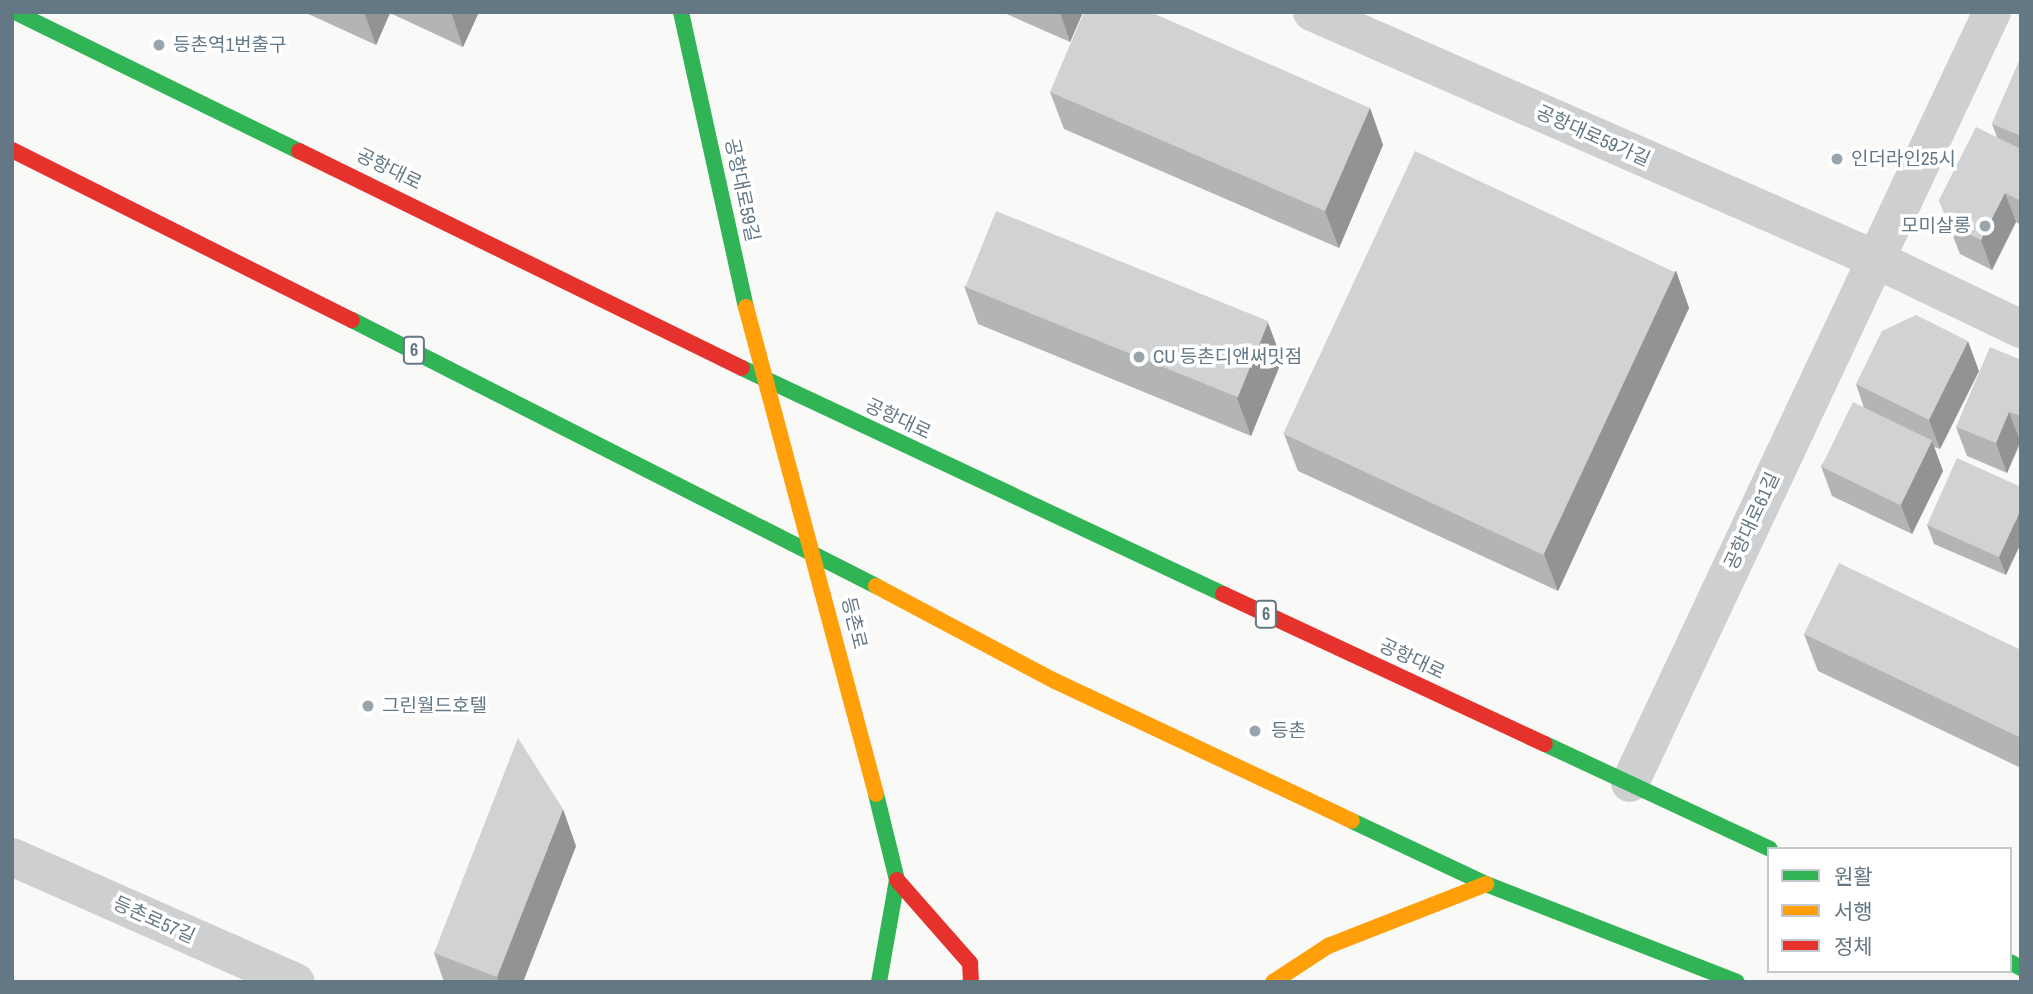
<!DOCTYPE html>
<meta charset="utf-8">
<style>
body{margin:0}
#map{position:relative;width:2033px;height:994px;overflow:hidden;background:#f9f9f8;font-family:"Archivo Narrow","Noto Sans KR",sans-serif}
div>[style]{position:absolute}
.street>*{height:38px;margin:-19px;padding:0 19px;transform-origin:19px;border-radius:19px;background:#cecfd0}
.fast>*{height:16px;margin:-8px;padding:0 8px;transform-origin:8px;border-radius:8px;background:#30b455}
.slow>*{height:16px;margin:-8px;padding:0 8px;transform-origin:8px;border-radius:8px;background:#ff9f0a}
.jam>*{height:16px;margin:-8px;padding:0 8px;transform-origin:8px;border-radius:8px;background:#e5322d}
.wall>*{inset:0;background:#b3b5b5}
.shaded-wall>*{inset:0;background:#929394}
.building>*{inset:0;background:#d0d2d3;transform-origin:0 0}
.dots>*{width:19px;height:19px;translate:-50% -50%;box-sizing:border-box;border:4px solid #fff;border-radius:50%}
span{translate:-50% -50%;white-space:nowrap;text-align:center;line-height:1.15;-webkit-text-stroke:7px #fff;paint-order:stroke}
.shield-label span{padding:2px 5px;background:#fff;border:2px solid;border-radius:5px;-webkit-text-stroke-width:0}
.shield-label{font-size:18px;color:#637884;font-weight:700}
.poi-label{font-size:19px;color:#637884}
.left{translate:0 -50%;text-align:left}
.right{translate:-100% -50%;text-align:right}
.street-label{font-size:19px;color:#637884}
.frame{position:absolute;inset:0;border:14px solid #637884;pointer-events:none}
.legend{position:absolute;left:1767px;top:847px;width:245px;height:126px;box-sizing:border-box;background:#fff;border:2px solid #c1c9ce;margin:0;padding:9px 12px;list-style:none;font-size:21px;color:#637884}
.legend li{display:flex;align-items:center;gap:14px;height:35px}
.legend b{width:35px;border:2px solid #c1c9ce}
</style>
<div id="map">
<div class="street">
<i style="left:1312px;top:12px;width:615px;rotate:23.69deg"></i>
<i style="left:1875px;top:259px;width:162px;rotate:25.6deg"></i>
<i style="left:1630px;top:783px;width:852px;rotate:-64.85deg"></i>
<i style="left:12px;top:857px;width:310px;rotate:23.8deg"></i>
</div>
<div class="fast">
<i style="left:15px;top:12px;width:316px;rotate:26.1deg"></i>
<i style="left:681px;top:12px;width:302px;rotate:77.6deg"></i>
<i style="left:352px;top:320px;width:588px;rotate:26.91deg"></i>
<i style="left:742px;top:368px;width:531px;rotate:25.17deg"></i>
<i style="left:1545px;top:744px;width:248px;rotate:25deg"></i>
<i style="left:876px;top:794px;width:89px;rotate:76.3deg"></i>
<i style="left:897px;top:880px;width:104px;rotate:100deg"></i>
<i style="left:1352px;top:821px;width:148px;rotate:25.2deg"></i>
<i style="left:1486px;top:884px;width:269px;rotate:21.3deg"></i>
<i style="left:2010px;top:962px;width:13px;rotate:29deg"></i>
</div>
<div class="slow">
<i style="left:746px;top:307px;width:504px;rotate:75.05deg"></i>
<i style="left:876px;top:586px;width:203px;rotate:28deg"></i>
<i style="left:1055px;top:681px;width:328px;rotate:25.2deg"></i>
<i style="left:1273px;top:982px;width:66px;rotate:-33.2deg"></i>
<i style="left:1328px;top:946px;width:170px;rotate:-21.4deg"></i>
</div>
<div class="jam">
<i style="left:12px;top:150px;width:380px;rotate:26.6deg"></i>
<i style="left:299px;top:151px;width:493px;rotate:26.1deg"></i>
<i style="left:1223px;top:594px;width:355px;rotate:25deg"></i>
<i style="left:897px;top:880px;width:111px;rotate:48.7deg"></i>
<i style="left:970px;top:963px;width:19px;rotate:87deg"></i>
</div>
<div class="wall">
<i style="clip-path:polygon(304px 12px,479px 12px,463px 47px,390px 13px,376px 45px)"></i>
<i style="clip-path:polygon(1002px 12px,1083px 12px,1070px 42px)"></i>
<i style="clip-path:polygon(2021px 57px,2021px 225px,2016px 222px,1992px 270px,1960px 254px,1939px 200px,1997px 137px,1992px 124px)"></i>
<i style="clip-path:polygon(1050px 92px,1370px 108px,1383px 145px,1339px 248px,1064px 129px)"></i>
<i style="clip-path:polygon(1676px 271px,1689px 308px,1558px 591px,1298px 471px,1284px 434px)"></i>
<i style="clip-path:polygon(964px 286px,1268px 323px,1282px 360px,1251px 436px,978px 324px)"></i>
<i style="clip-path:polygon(2021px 360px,2021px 442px,2007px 473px,1967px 456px,1956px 427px)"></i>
<i style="clip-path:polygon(1979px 371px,1940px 449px,1934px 447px,1943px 471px,1912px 534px,1832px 496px,1821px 466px,1864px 408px,1856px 384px)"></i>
<i style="clip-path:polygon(2021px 487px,2006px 575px,1934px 544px,1927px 525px)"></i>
<i style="clip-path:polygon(1804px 634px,2021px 650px,2021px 768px,1818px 671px)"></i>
<i style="clip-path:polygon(576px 846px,523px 982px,444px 982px,434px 953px)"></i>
</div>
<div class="shaded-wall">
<i style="clip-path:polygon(364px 12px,390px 12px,390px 13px,376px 45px)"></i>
<i style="clip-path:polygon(451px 12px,479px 12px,463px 47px)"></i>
<i style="clip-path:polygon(1060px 12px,1083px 12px,1070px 42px)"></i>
<i style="clip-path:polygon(1370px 108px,1383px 145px,1339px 248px,1325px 211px)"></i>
<i style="clip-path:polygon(2005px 193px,2016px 222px,1992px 270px,1981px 240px)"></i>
<i style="clip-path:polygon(1676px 271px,1689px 308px,1558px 591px,1544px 554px)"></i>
<i style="clip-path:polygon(1268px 323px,1282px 360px,1251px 436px,1237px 398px)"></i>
<i style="clip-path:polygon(1968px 341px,1979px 371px,1940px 449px,1929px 420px)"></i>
<i style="clip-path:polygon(2009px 412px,2020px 441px,2007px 473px,1996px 443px)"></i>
<i style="clip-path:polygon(1932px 441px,1943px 471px,1912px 534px,1901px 505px)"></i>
<i style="clip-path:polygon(2021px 509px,2021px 543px,2006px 575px,1999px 557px)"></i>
<i style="clip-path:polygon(563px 809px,576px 846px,523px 982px,499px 982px,497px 977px)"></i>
</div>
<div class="building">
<i style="clip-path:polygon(1084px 12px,1150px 12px,1370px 108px,1325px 211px,1050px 92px)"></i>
<i style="clip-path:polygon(2021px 57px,2021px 136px,1992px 124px)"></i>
<i style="clip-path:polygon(1976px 127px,2021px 149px,2021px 201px,2005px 193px,1981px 240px,1949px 224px,1939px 200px)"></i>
<i style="left:1415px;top:151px;width:287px;height:312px;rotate:25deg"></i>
<i style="left:996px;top:211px;width:294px;height:82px;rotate:22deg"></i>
<i style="clip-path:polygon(1916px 315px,1968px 341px,1929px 420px,1856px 384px,1882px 331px)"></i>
<i style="clip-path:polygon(1990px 347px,2021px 360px,2021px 416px,2009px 412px,1996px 443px,1956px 427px)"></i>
<i style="left:1853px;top:402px;width:88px;height:72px;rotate:26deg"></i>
<i style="clip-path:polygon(1957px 458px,2021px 487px,2021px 509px,1999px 557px,1927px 525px)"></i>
<i style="clip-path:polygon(1839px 563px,2021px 650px,2021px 738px,1804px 634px)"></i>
<i style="clip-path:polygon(518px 738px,563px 809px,497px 977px,434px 953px)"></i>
</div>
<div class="dots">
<i style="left:159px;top:45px;background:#98a5ad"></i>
<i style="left:1837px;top:159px;background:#98a5ad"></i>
<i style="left:1985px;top:226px;background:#98a5ad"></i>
<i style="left:1139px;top:357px;background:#98a5ad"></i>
<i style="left:368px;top:706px;background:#98a5ad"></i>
<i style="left:1255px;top:731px;background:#98a5ad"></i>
</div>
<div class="shield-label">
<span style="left:414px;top:350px">6</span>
<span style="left:1266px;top:614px">6</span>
</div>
<div class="poi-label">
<span class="left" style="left:173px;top:45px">등촌역1번출구</span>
<span class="left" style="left:1851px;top:159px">인더라인25시</span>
<span class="right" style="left:1971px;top:226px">모미살롱</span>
<span class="left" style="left:1153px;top:357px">CU 등촌디앤써밋점</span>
<span class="left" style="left:382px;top:706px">그린월드호텔</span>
<span class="left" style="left:1271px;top:731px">등촌</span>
</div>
<div class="street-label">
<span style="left:1593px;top:136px;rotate:24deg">공항대로59가길</span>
<span style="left:389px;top:169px;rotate:26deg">공항대로</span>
<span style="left:742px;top:190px;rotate:78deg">공항대로59길</span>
<span style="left:898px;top:419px;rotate:25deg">공항대로</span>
<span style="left:1752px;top:521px;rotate:-65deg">공항대로61길</span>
<span style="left:854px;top:623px;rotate:76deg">등촌로</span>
<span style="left:1412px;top:659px;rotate:25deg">공항대로</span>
<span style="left:154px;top:920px;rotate:24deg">등촌로57길</span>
</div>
<div class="frame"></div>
<ul class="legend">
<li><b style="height:9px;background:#30b455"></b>원활</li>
<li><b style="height:9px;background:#ff9f0a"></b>서행</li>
<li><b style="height:9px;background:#e5322d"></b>정체</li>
</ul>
</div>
